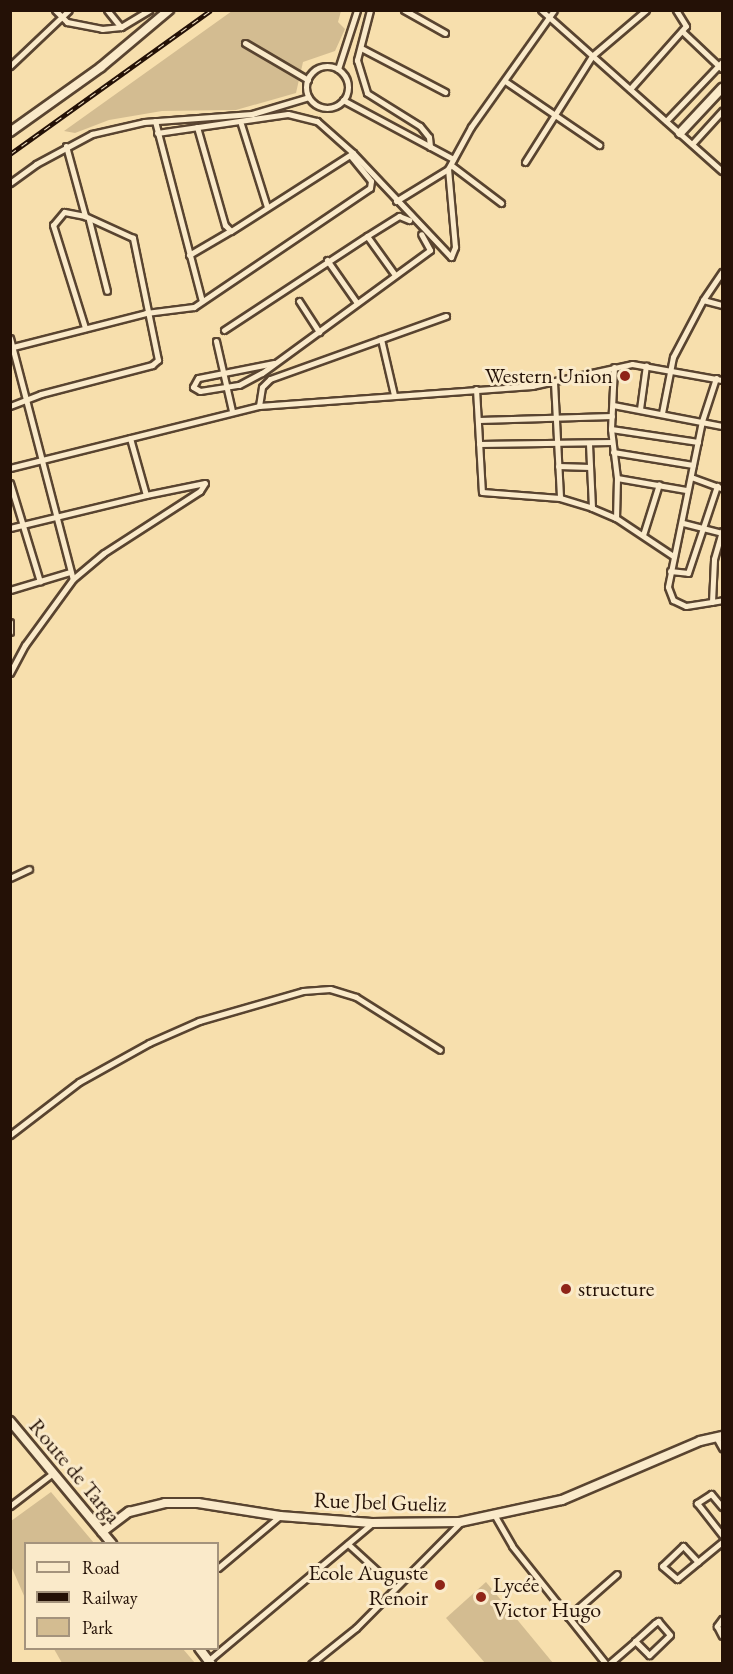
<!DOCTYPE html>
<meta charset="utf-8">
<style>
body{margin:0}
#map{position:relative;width:733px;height:1674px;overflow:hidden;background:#f7dfad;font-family:"EB Garamond",serif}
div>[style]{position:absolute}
.green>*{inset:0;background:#d3bc91}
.roads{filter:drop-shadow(2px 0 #594430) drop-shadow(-2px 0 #594430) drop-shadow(0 2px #594430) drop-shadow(0 -2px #594430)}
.street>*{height:5px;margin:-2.5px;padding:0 2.5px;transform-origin:2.5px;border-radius:2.5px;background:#faeaca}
.street>.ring{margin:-2.5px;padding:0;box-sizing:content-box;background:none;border:5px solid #faeaca;border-radius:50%}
.secondary>*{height:8px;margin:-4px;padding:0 4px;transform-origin:4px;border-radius:4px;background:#faeaca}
.rail>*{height:4.5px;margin-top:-2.25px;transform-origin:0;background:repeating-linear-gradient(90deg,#faeaca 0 7px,#241106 0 14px);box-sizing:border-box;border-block:2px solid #241106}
.dots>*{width:16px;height:16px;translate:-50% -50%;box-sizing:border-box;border:3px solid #faeaca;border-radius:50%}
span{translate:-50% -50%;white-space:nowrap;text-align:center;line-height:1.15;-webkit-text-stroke:6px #faeaca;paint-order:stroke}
.poi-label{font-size:22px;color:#241106}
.right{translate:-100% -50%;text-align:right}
.left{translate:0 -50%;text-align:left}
.street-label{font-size:22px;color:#241106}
.frame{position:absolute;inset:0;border:12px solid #241106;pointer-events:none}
.legend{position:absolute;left:24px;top:1542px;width:195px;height:108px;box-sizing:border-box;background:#faeaca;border:2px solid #a4937c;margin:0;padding:8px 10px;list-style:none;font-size:18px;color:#241106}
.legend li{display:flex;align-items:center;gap:12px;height:30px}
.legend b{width:30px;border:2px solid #a4937c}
</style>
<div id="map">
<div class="green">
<i style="clip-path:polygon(232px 11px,341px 11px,338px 22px,345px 29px,335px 51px,303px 62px,296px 93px,236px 110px,162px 111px,109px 120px,75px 133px,64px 131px)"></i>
<i style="clip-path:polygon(51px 1492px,94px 1543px,26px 1544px,25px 1598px,11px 1566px,11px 1521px)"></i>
<i style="clip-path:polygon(486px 1582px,553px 1663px,485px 1663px,446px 1618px)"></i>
<i style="clip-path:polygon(54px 1649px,183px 1649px,195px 1663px,62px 1663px)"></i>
</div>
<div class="roads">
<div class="street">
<i style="left:55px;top:10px;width:17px;rotate:45deg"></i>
<i style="left:67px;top:22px;width:36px;rotate:11deg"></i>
<i style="left:102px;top:29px;width:19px;rotate:-6deg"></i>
<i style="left:121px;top:27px;width:33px;rotate:-31deg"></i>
<i style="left:107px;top:10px;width:22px;rotate:51deg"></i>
<i style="left:370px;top:10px;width:52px;rotate:104.6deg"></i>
<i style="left:357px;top:60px;width:34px;rotate:73deg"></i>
<i style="left:367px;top:93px;width:62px;rotate:31.9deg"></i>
<i style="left:420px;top:126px;width:14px;rotate:51deg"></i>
<i style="left:429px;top:137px;width:10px;rotate:84deg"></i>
<i style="left:404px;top:10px;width:47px;rotate:29.3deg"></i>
<i style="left:541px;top:10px;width:242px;rotate:41.7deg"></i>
<i style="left:682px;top:31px;width:55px;rotate:43.5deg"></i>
<i style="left:245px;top:43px;width:73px;rotate:30.4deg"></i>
<i style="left:361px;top:48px;width:95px;rotate:27.6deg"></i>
<i style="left:10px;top:66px;width:81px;rotate:-43.5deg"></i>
<i class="ring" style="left:306px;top:66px;width:37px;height:37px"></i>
<i style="left:338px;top:69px;width:62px;rotate:-72.1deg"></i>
<i style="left:505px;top:81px;width:114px;rotate:34.2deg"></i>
<i style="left:630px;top:89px;width:84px;rotate:-48.4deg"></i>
<i style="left:686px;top:26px;width:19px;rotate:-122deg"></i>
<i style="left:343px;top:100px;width:125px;rotate:28.2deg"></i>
<i style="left:155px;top:121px;width:186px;rotate:75.4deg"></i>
<i style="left:666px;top:121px;width:81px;rotate:-46.5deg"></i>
<i style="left:241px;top:124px;width:87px;rotate:72.6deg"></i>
<i style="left:197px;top:127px;width:102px;rotate:74.1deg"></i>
<i style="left:225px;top:225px;width:8px;rotate:45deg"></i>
<i style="left:231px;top:231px;width:145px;rotate:-32.6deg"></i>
<i style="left:353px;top:153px;width:143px;rotate:46.7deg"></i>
<i style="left:451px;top:257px;width:11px;rotate:-68deg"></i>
<i style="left:455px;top:247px;width:78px;rotate:-95.1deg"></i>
<i style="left:157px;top:133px;width:132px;rotate:-8.3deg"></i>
<i style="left:288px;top:114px;width:30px;rotate:14deg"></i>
<i style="left:317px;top:121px;width:48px;rotate:41.6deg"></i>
<i style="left:692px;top:144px;width:45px;rotate:-47.7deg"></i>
<i style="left:66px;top:146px;width:73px;rotate:74.8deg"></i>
<i style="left:525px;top:162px;width:125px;rotate:-57.7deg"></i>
<i style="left:592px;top:56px;width:71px;rotate:-40.4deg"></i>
<i style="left:451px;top:165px;width:63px;rotate:37.2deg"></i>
<i style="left:10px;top:183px;width:32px;rotate:-36deg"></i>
<i style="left:36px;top:164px;width:64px;rotate:-28.2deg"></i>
<i style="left:92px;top:134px;width:53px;rotate:-13deg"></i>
<i style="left:144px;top:122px;width:108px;rotate:-4.2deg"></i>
<i style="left:252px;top:114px;width:59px;rotate:-16.6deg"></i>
<i style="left:396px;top:201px;width:61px;rotate:-31.6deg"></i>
<i style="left:448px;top:169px;width:48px;rotate:-61.3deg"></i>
<i style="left:471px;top:127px;width:143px;rotate:-54.6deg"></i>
<i style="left:89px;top:220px;width:73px;rotate:75.8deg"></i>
<i style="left:367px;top:236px;width:38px;rotate:-32deg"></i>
<i style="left:399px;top:216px;width:11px;rotate:22deg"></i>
<i style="left:189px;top:255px;width:48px;rotate:-30.3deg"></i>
<i style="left:327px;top:260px;width:52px;rotate:55.1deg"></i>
<i style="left:703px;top:300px;width:20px;rotate:15deg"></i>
<i style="left:299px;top:301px;width:37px;rotate:57deg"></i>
<i style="left:224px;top:330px;width:171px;rotate:-33.3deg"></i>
<i style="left:367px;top:236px;width:48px;rotate:54.3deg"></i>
<i style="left:10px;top:338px;width:249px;rotate:75.4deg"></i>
<i style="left:381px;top:339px;width:57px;rotate:76.9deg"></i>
<i style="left:216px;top:341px;width:72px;rotate:77.1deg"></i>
<i style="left:13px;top:347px;width:137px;rotate:-14.3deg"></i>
<i style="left:146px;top:313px;width:48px;rotate:-7.1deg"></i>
<i style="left:194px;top:307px;width:212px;rotate:-34.1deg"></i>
<i style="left:370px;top:188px;width:7px;rotate:-82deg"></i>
<i style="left:371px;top:181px;width:33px;rotate:-129deg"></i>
<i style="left:274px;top:363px;width:77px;rotate:168.8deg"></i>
<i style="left:198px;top:378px;width:10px;rotate:119deg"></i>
<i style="left:193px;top:387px;width:8px;rotate:30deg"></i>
<i style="left:200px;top:391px;width:39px;rotate:-9deg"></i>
<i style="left:239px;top:385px;width:26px;rotate:-28deg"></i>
<i style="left:262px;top:373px;width:208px;rotate:-36.2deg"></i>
<i style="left:430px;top:250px;width:18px;rotate:-119deg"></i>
<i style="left:614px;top:367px;width:62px;rotate:92.8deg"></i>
<i style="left:611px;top:429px;width:49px;rotate:83deg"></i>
<i style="left:617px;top:478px;width:40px;rotate:91.4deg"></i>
<i style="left:716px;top:378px;width:45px;rotate:108deg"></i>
<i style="left:702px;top:421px;width:169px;rotate:101.6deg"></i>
<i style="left:668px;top:587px;width:14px;rotate:69deg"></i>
<i style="left:673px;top:600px;width:14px;rotate:25deg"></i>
<i style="left:686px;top:606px;width:36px;rotate:-9deg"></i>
<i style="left:554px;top:382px;width:116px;rotate:87deg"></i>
<i style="left:476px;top:389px;width:103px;rotate:86.7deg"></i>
<i style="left:482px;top:492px;width:78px;rotate:4.4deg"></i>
<i style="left:560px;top:498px;width:34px;rotate:17deg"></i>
<i style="left:592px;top:508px;width:26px;rotate:23deg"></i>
<i style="left:616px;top:518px;width:69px;rotate:33.7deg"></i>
<i style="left:613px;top:405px;width:111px;rotate:10.9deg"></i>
<i style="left:10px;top:406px;width:33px;rotate:-21deg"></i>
<i style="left:41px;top:394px;width:115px;rotate:-14.6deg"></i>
<i style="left:152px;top:365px;width:8px;rotate:-40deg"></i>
<i style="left:158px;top:360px;width:125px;rotate:-101.6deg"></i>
<i style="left:133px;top:238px;width:53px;rotate:-155.4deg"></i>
<i style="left:85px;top:216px;width:21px;rotate:-169deg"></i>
<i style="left:64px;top:212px;width:17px;rotate:130deg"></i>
<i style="left:53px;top:225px;width:108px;rotate:72.7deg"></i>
<i style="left:259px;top:406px;width:19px;rotate:-81deg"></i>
<i style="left:262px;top:387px;width:11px;rotate:-45deg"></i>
<i style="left:270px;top:379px;width:187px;rotate:-19.7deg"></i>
<i style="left:640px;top:409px;width:44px;rotate:-82.2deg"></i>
<i style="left:662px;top:413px;width:57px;rotate:-78.9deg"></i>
<i style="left:673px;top:357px;width:64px;rotate:-62.2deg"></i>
<i style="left:703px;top:300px;width:34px;rotate:-56deg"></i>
<i style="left:479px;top:420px;width:133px;rotate:-1.7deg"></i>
<i style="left:611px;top:429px;width:88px;rotate:8.5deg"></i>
<i style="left:479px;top:444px;width:133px;rotate:-0.9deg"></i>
<i style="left:589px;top:444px;width:64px;rotate:87.3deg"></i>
<i style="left:613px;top:452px;width:81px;rotate:9.2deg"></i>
<i style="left:558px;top:466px;width:32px;rotate:2deg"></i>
<i style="left:10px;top:468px;width:257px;rotate:-14deg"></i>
<i style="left:259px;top:406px;width:274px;rotate:-4.2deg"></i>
<i style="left:532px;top:386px;width:102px;rotate:-12.4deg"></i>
<i style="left:632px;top:364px;width:91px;rotate:10.1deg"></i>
<i style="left:691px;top:477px;width:33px;rotate:20deg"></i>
<i style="left:617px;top:478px;width:70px;rotate:9.9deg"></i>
<i style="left:10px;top:483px;width:103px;rotate:73.1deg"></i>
<i style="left:146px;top:495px;width:60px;rotate:-11.5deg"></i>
<i style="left:683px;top:523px;width:40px;rotate:14.4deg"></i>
<i style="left:10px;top:528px;width:140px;rotate:-13.6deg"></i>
<i style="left:146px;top:495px;width:59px;rotate:-105.7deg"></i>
<i style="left:643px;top:535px;width:53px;rotate:-72.6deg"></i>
<i style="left:670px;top:571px;width:18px;rotate:6deg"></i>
<i style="left:688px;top:573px;width:92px;rotate:-71.6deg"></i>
<i style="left:10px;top:590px;width:63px;rotate:-16.7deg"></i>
<i style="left:712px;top:602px;width:43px;rotate:-87.3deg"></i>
<i style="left:714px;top:559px;width:29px;rotate:-74deg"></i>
<i style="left:10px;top:622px;width:10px;rotate:90deg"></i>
<i style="left:10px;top:673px;width:32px;rotate:-62deg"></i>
<i style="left:25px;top:645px;width:82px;rotate:-54deg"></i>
<i style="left:73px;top:579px;width:40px;rotate:-40deg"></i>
<i style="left:104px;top:553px;width:114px;rotate:-32.9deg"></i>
<i style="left:200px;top:491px;width:9px;rotate:-58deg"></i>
<i style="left:10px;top:878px;width:21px;rotate:-25deg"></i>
<i style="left:10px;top:1135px;width:87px;rotate:-37.5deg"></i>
<i style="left:79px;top:1082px;width:80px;rotate:-29.1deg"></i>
<i style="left:149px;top:1043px;width:55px;rotate:-23.7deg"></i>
<i style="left:199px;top:1021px;width:108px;rotate:-16.1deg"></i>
<i style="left:303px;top:991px;width:27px;rotate:-4deg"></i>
<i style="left:330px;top:989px;width:27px;rotate:17deg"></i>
<i style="left:356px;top:997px;width:99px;rotate:32.2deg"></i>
<i style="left:716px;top:1437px;width:13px;rotate:61deg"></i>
<i style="left:10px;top:1506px;width:54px;rotate:-37.5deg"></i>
<i style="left:722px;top:1507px;width:17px;rotate:-130deg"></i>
<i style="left:711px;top:1494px;width:17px;rotate:147deg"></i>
<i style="left:697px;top:1503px;width:41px;rotate:52deg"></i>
<i style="left:495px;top:1516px;width:34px;rotate:60deg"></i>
<i style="left:512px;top:1546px;width:151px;rotate:51.5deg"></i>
<i style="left:348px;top:1544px;width:64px;rotate:42.5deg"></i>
<i style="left:698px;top:1562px;width:22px;rotate:-133deg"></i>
<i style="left:683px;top:1546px;width:29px;rotate:136deg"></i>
<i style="left:662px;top:1566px;width:20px;rotate:41deg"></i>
<i style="left:677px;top:1579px;width:58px;rotate:-39.4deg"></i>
<i style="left:218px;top:1568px;width:81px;rotate:-40deg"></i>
<i style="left:568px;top:1617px;width:65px;rotate:-41.3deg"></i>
<i style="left:722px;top:1619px;width:9px;rotate:126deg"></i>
<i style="left:717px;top:1626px;width:11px;rotate:63deg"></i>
<i style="left:209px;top:1660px;width:213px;rotate:-40deg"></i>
<i style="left:311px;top:1664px;width:58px;rotate:-38.7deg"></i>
<i style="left:356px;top:1628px;width:148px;rotate:-45.3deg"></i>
<i style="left:609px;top:1664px;width:35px;rotate:-41deg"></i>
<i style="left:635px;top:1641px;width:27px;rotate:-42deg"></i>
<i style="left:655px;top:1623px;width:4px;rotate:-34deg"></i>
<i style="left:658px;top:1621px;width:18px;rotate:49deg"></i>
<i style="left:670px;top:1635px;width:29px;rotate:136deg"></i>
<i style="left:649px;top:1655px;width:20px;rotate:-135deg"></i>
</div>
<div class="secondary">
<i style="left:10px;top:132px;width:112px;rotate:-35.5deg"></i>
<i style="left:101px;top:67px;width:89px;rotate:-40deg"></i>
<i style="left:680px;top:133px;width:62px;rotate:-47deg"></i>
<i style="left:10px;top:1421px;width:160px;rotate:50.3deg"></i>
<i style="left:102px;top:1532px;width:34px;rotate:-37deg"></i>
<i style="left:129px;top:1512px;width:37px;rotate:-14deg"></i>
<i style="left:165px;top:1503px;width:33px"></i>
<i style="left:198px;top:1503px;width:83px;rotate:9deg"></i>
<i style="left:280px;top:1516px;width:92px;rotate:4.4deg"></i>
<i style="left:372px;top:1523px;width:88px;rotate:-0.7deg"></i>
<i style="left:460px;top:1522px;width:104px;rotate:-12.2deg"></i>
<i style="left:562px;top:1500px;width:150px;rotate:-23.1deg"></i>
<i style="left:700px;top:1441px;width:23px;rotate:-13deg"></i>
<i style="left:199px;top:1648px;width:20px;rotate:53deg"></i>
</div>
</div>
<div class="rail">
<i style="left:10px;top:154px;width:247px;rotate:-35.6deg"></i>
</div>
<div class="dots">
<i style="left:625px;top:376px;background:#8f2418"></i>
<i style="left:566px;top:1289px;background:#8f2418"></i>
<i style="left:440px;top:1585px;background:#8f2418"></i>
<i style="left:481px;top:1597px;background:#8f2418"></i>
</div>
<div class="poi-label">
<span class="right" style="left:613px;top:376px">Western Union</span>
<span class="left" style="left:578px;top:1289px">structure</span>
<span class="right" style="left:428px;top:1585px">Ecole Auguste<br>Renoir</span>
<span class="left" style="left:493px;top:1597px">Lycée<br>Victor Hugo</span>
</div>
<div class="street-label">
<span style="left:75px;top:1471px;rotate:50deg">Route de Targa</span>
<span style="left:380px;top:1502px;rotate:2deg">Rue Jbel Gueliz</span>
</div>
<div class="frame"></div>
<ul class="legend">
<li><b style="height:8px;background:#faeaca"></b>Road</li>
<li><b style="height:8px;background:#241106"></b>Railway</li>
<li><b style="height:16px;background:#d3bc91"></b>Park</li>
</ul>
</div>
